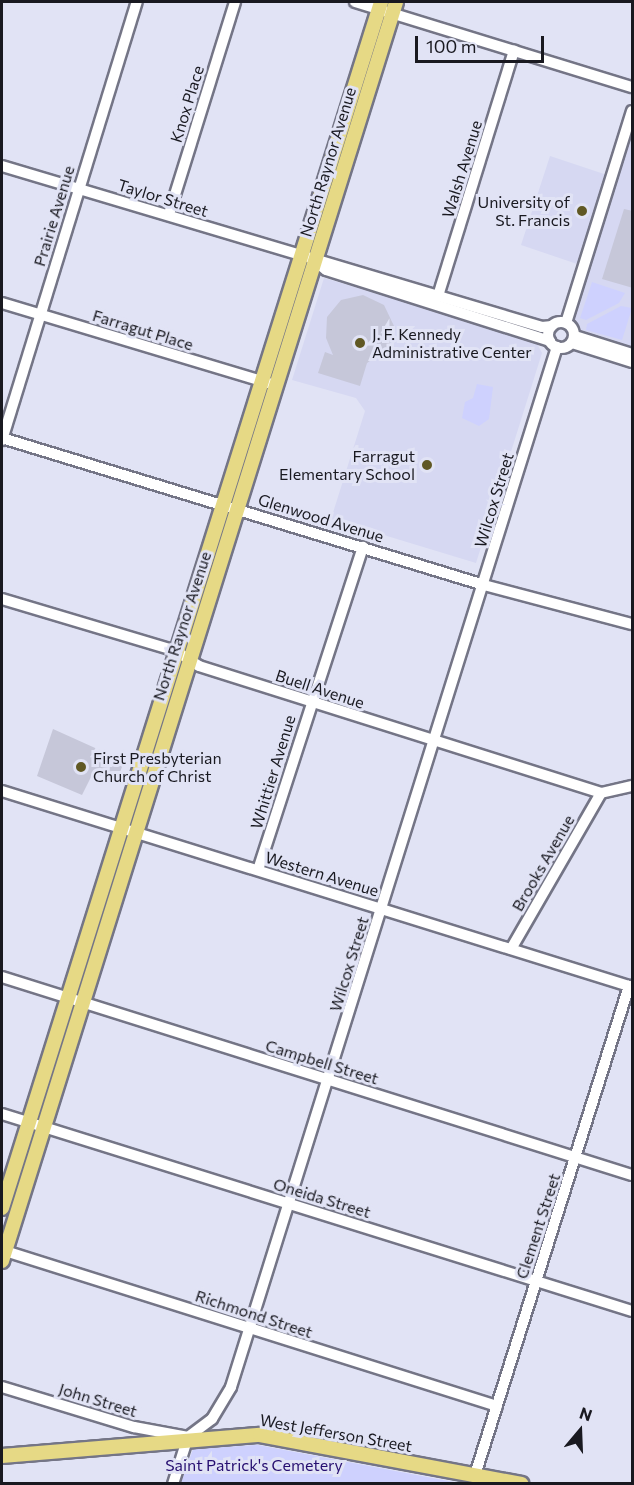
<!DOCTYPE html>
<style>
body{margin:0}
#map{position:relative;width:634px;height:1485px;overflow:hidden;background:#e1e3f5;font-family:Commissioner,sans-serif}
div>[style]{position:absolute}
.built>*{inset:0;background:#d6d8f2}
.green>*{inset:0;background:#ced1fe}
.building>*{inset:0;background:#c6c7d9}
.roads{filter:drop-shadow(2px 0 #747586) drop-shadow(-2px 0 #747586) drop-shadow(0 2px #747586) drop-shadow(0 -2px #747586)}
.minor>*{height:10px;margin:-5px;padding:0 5px;transform-origin:5px;border-radius:5px;background:#fff}
.minor>.ring{margin:-5px;padding:0;box-sizing:content-box;background:none;border:10px solid #fff;border-radius:50%}
.major>*{height:14px;margin:-7px;padding:0 7px;transform-origin:7px;border-radius:7px;background:#e6d985}
.dots>*{width:16px;height:16px;translate:-50% -50%;box-sizing:border-box;border:3px solid #e1e3f5;border-radius:50%}
span{translate:-50% -50%;white-space:nowrap;text-align:center;line-height:1.15;-webkit-text-stroke:6px #e1e3f5;paint-order:stroke}
.street-label{font-size:16px;color:#191920}
.poi-label{font-size:16px;color:#191920}
.right{translate:-100% -50%;text-align:right}
.left{translate:0 -50%;text-align:left}
.park-label{font-size:16px;color:#260e70}
.frame{position:absolute;inset:0;border:3px solid #191920;pointer-events:none}
.north{position:absolute;left:550px;top:1401px;width:60px;height:60px;-webkit-text-stroke:4px #e1e3f5;paint-order:stroke;rotate:19deg;font-size:16px;font-weight:700;line-height:24px;text-align:center;color:#191920}
.north::after{content:'';display:block;margin:auto;width:21px;height:27px;background:#191920;clip-path:polygon(50% 0,100% 100%,50% 72%,0 100%)}
.scale{position:absolute;left:415px;top:36px;width:129px;height:27px;box-sizing:border-box;border:3px solid #191920;border-top:0;padding-left:8px;font-size:18px;line-height:21px;white-space:nowrap;color:#191920;-webkit-text-stroke:4px #e1e3f5;paint-order:stroke}
</style>
<div id="map">
<div class="built">
<i style="clip-path:polygon(632px 115px,632px 358px,568px 339px,567px 328px,586px 267px,521px 245px,550px 156px,613px 177px)"></i>
<i style="clip-path:polygon(324px 278px,535px 340px,542px 353px,476px 563px,331px 519px,365px 411px,356px 398px,292px 380px)"></i>
</div>
<div class="green">
<i style="clip-path:polygon(592px 282px,625px 293px,619px 303px,586px 320px,580px 318px)"></i>
<i style="clip-path:polygon(621px 306px,632px 308px,622px 340px,586px 330px,587px 324px)"></i>
<i style="clip-path:polygon(477px 384px,493px 387px,489px 419px,479px 426px,462px 418px,465px 402px,473px 398px)"></i>
<i style="clip-path:polygon(258px 1445px,459px 1483px,181px 1483px,193px 1449px)"></i>
</div>
<div class="building">
<i style="clip-path:polygon(624px 209px,633px 211px,633px 288px,602px 279px)"></i>
<i style="clip-path:polygon(363px 295px,384px 305px,394px 326px,389px 348px,367px 363px,360px 386px,318px 373px,325px 352px,333px 355px,326px 338px,327px 317px,341px 300px)"></i>
<i style="clip-path:polygon(53px 729px,124px 761px,117px 781px,93px 773px,82px 795px,37px 776px)"></i>
</div>
<div class="roads">
<div class="minor">
<i style="left:355px;top:2px;width:290px;rotate:17.1deg"></i>
<i style="left:2px;top:166px;width:563px;rotate:16.6deg"></i>
<i style="left:542px;top:327px;width:10px;rotate:-6deg"></i>
<i style="left:169px;top:214px;width:222px;rotate:-72.7deg"></i>
<i style="left:315px;top:261px;width:14px;rotate:39deg"></i>
<i style="left:326px;top:270px;width:235px;rotate:17.6deg"></i>
<i style="left:438px;top:296px;width:257px;rotate:-72.8deg"></i>
<i style="left:2px;top:303px;width:286px;rotate:16.7deg"></i>
<i class="ring" style="left:548px;top:322px;width:16px;height:16px"></i>
<i style="left:566px;top:323px;width:222px;rotate:-72.7deg"></i>
<i style="left:575px;top:336px;width:60px;rotate:17.5deg"></i>
<i style="left:572px;top:343px;width:63px;rotate:17.6deg"></i>
<i style="left:2px;top:438px;width:504px;rotate:16.96deg"></i>
<i style="left:484px;top:585px;width:153px;rotate:14.8deg"></i>
<i style="left:2px;top:440px;width:458px;rotate:-72.9deg"></i>
<i style="left:2px;top:599px;width:182px;rotate:16.6deg"></i>
<i style="left:176px;top:651px;width:27px;rotate:33deg"></i>
<i style="left:199px;top:666px;width:422px;rotate:17.5deg"></i>
<i style="left:601px;top:793px;width:32px;rotate:-13deg"></i>
<i style="left:2px;top:791px;width:660px;rotate:17.28deg"></i>
<i style="left:258px;top:870px;width:340px;rotate:-72deg"></i>
<i style="left:511px;top:949px;width:180px;rotate:-60deg"></i>
<i style="left:2px;top:977px;width:660px;rotate:17.45deg"></i>
<i style="left:2px;top:1114px;width:660px;rotate:17.36deg"></i>
<i style="left:2px;top:1250px;width:519px;rotate:17.49deg"></i>
<i style="left:2px;top:1387px;width:138px;rotate:16.9deg"></i>
<i style="left:134px;top:1427px;width:55px;rotate:10.5deg"></i>
<i style="left:188px;top:1437px;width:30px;rotate:-37deg"></i>
<i style="left:212px;top:1419px;width:37px;rotate:-59deg"></i>
<i style="left:231px;top:1387px;width:1090px;rotate:-72.6deg"></i>
<i style="left:475px;top:1475px;width:513px;rotate:-72.52deg"></i>
<i style="left:173px;top:1484px;width:49px;rotate:-72.3deg"></i>
</div>
<div class="major">
<i style="left:2px;top:1208px;width:1264px;rotate:-72.55deg"></i>
<i style="left:2px;top:1261px;width:1319px;rotate:-72.62deg"></i>
<i style="left:2px;top:1456px;width:259px;rotate:-4.7deg"></i>
<i style="left:260px;top:1435px;width:266px;rotate:10.6deg"></i>
</div>
</div>
<div class="dots">
<i style="left:582px;top:211px;background:#605824"></i>
<i style="left:360px;top:343px;background:#605824"></i>
<i style="left:427px;top:465px;background:#605824"></i>
<i style="left:81px;top:767px;background:#605824"></i>
</div>
<div class="street-label">
<span style="left:187px;top:104px;rotate:-73deg">Knox Place</span>
<span style="left:328px;top:162px;rotate:-73deg">North Raynor Avenue</span>
<span style="left:462px;top:169px;rotate:-73deg">Walsh Avenue</span>
<span style="left:163px;top:198px;rotate:17deg">Taylor Street</span>
<span style="left:54px;top:216px;rotate:-73deg">Prairie Avenue</span>
<span style="left:143px;top:330px;rotate:17deg">Farragut Place</span>
<span style="left:494px;top:500px;rotate:-73deg">Wilcox Street</span>
<span style="left:321px;top:518px;rotate:17deg">Glenwood Avenue</span>
<span style="left:182px;top:626px;rotate:-72deg">North Raynor Avenue</span>
<span style="left:320px;top:689px;rotate:18deg">Buell Avenue</span>
<span style="left:273px;top:772px;rotate:-73deg">Whittier Avenue</span>
<span style="left:543px;top:863px;rotate:-60deg">Brooks Avenue</span>
<span style="left:322px;top:874px;rotate:17deg">Western Avenue</span>
<span style="left:349px;top:964px;rotate:-73deg">Wilcox Street</span>
<span style="left:322px;top:1062px;rotate:17deg">Campbell Street</span>
<span style="left:322px;top:1198px;rotate:17deg">Oneida Street</span>
<span style="left:538px;top:1226px;rotate:-72deg">Clement Street</span>
<span style="left:254px;top:1314px;rotate:18deg">Richmond Street</span>
<span style="left:98px;top:1400px;rotate:17deg">John Street</span>
<span style="left:336px;top:1433px;rotate:10deg">West Jefferson Street</span>
</div>
<div class="poi-label">
<span class="right" style="left:570px;top:211px">University of<br>St. Francis</span>
<span class="left" style="left:372px;top:343px">J. F. Kennedy<br>Administrative Center</span>
<span class="right" style="left:415px;top:465px">Farragut<br>Elementary School</span>
<span class="left" style="left:93px;top:767px">First Presbyterian<br>Church of Christ</span>
</div>
<div class="park-label">
<span style="left:254px;top:1465px">Saint Patrick's Cemetery</span>
</div>
<div class="frame"></div>
<div class="north">N</div>
<div class="scale">100 m</div>
</div>
